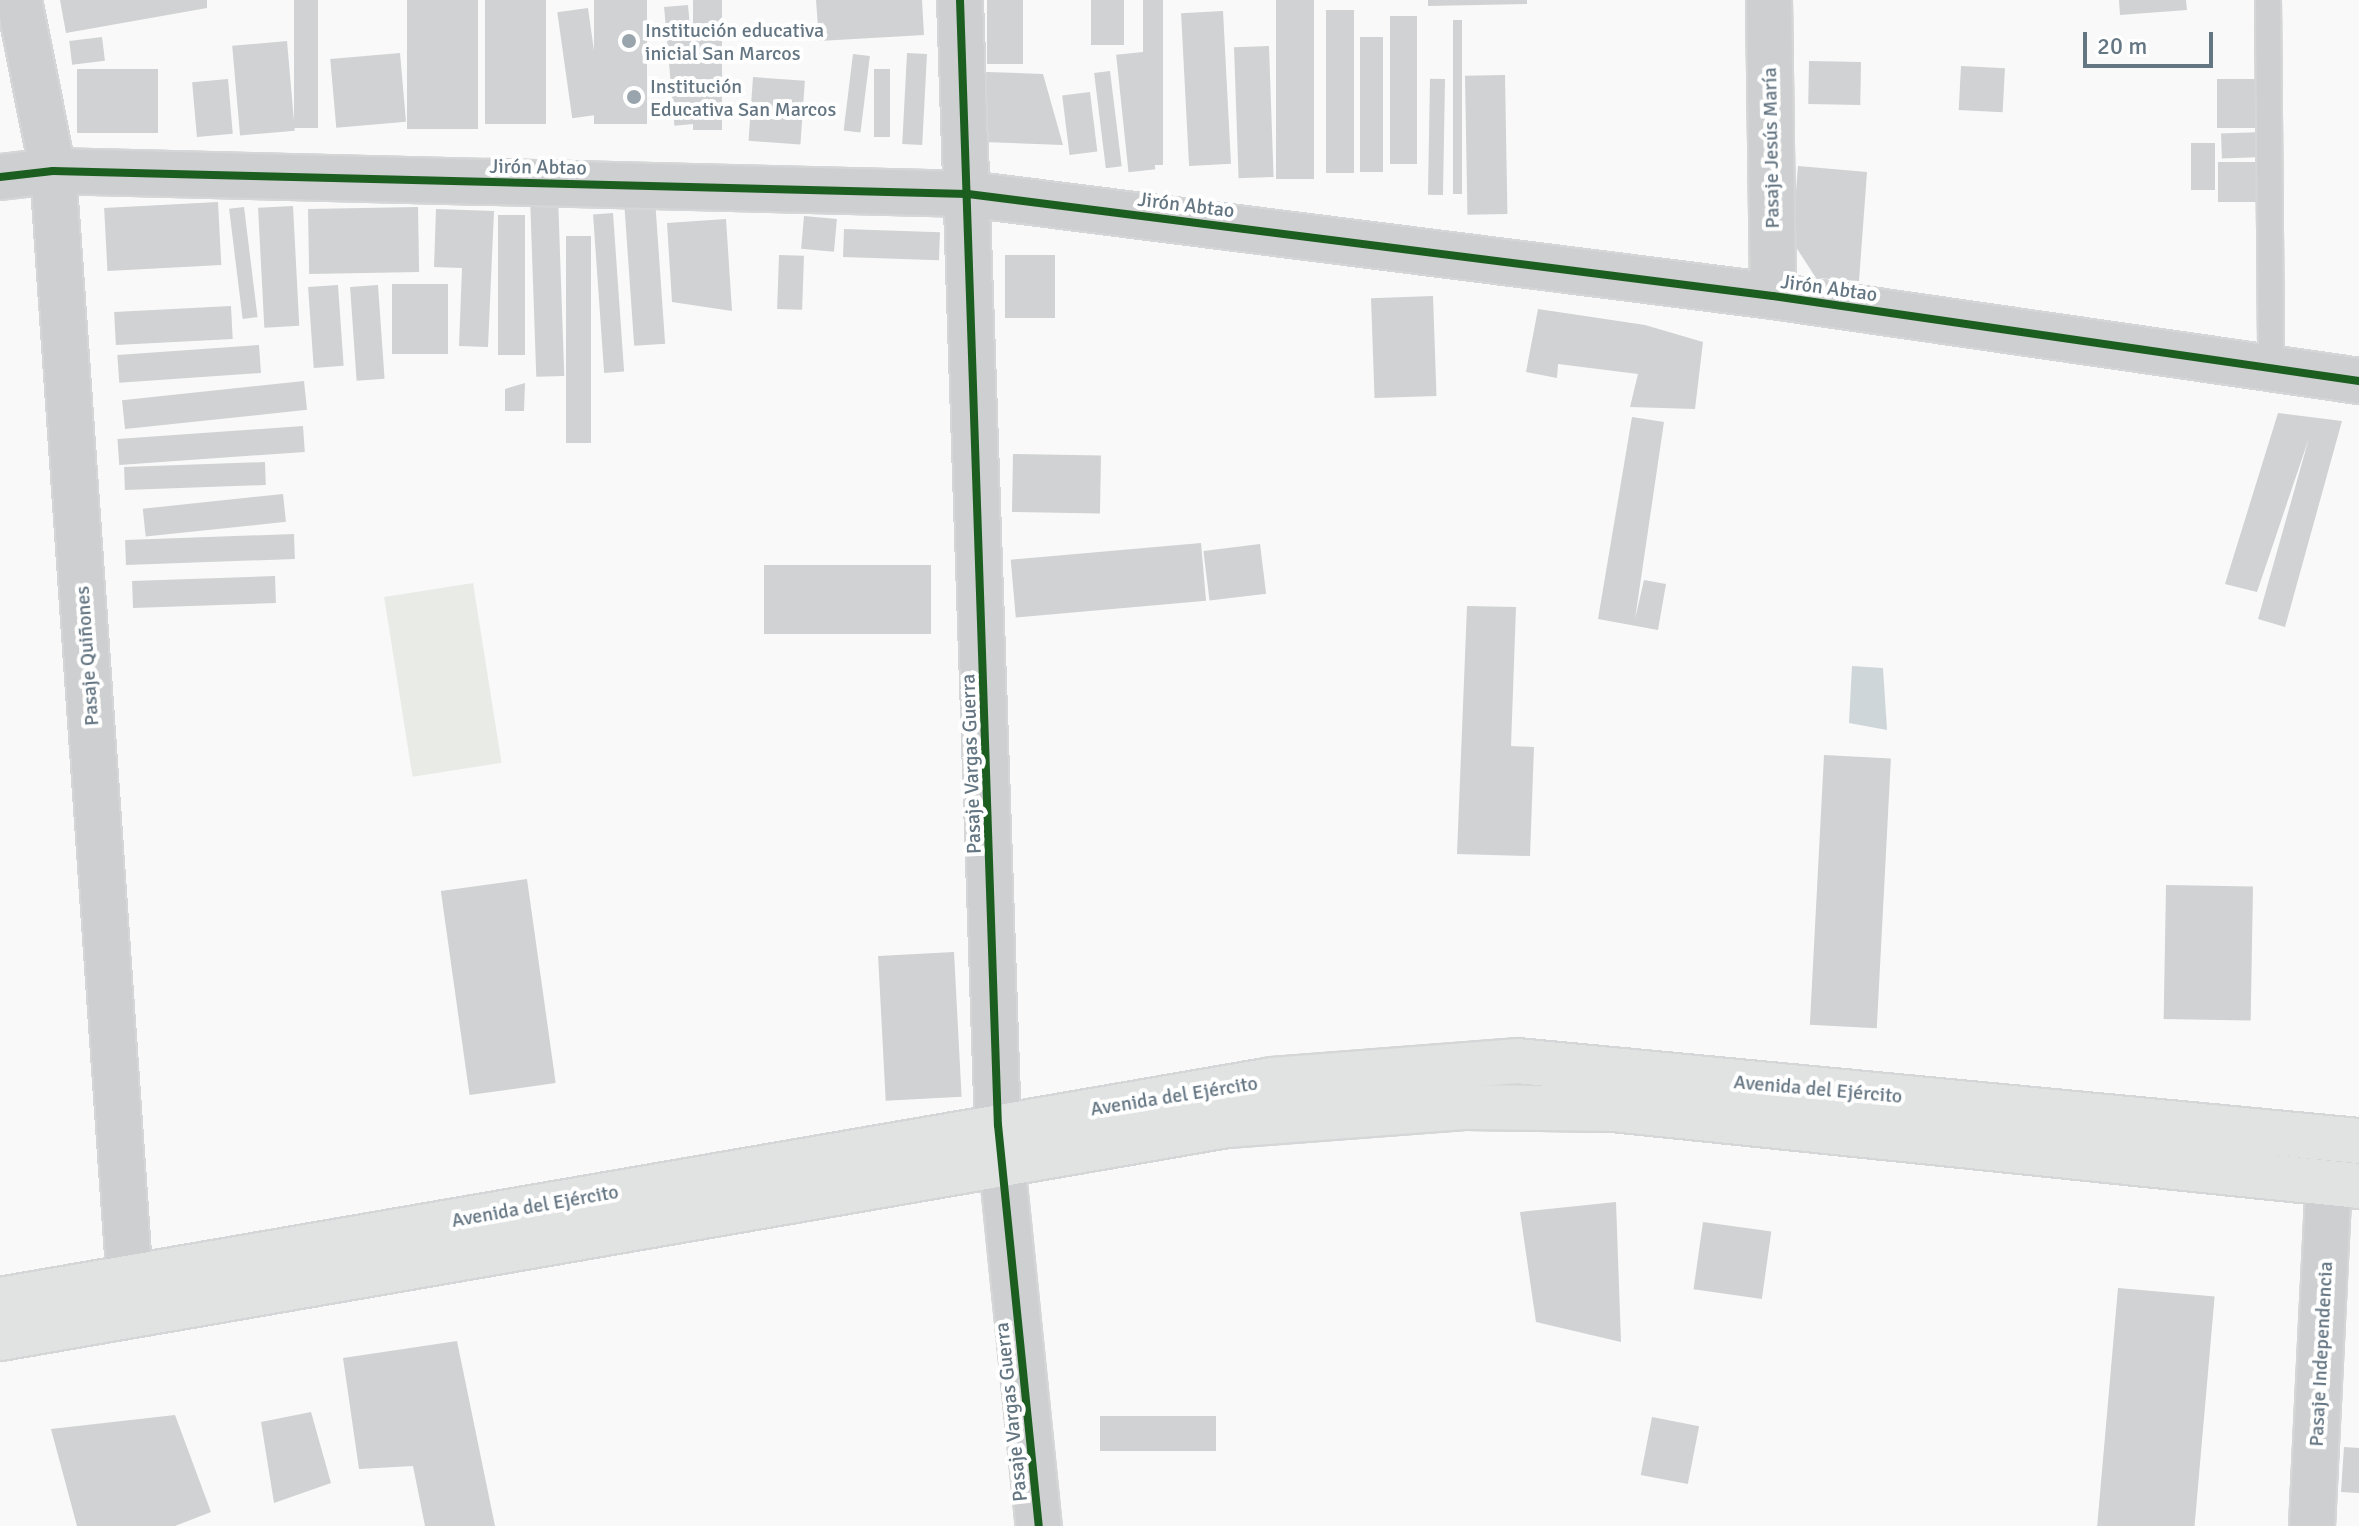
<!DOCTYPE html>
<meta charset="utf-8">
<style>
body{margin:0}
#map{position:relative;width:2359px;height:1526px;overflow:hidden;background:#f9f9f9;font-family:Signika,sans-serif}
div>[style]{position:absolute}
.green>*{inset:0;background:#e8ebe6;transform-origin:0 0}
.water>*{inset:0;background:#ced6d9}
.building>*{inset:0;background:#d0d2d3;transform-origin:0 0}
.roads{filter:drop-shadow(2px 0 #d5d6d7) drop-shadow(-2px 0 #d5d6d7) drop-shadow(0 2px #d5d6d7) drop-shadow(0 -2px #d5d6d7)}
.lane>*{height:24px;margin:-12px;padding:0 12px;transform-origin:12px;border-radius:12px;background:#cecfd0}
.street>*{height:44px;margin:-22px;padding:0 22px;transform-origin:22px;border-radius:22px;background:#cecfd0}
.secondary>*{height:44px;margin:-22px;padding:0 22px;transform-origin:22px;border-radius:22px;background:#e1e2e2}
.cycleway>*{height:8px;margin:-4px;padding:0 4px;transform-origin:4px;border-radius:4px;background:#1b5e20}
.dots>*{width:22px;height:22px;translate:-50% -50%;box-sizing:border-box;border:4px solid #fff;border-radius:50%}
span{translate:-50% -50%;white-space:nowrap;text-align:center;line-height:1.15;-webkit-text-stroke:8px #fff;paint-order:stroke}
.poi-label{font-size:20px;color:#657683}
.left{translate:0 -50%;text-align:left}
.street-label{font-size:20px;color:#657683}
.scale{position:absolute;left:2083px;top:32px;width:130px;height:36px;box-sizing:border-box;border:4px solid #657683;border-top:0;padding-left:10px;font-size:24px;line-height:28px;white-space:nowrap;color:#657683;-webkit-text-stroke:6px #fff;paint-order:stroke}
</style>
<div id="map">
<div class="green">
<i style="left:473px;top:583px;width:182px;height:90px;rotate:81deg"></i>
</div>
<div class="water">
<i style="clip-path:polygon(1852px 666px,1883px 668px,1887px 730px,1849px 723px)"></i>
</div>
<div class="building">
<i style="clip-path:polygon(60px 0,207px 0,207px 8px,66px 33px)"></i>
<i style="left:294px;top:0;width:24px;height:128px"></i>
<i style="left:407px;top:0;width:71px;height:129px"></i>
<i style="left:485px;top:0;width:61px;height:124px"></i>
<i style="left:594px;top:0;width:53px;height:124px"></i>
<i style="left:693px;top:0;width:29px;height:130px"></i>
<i style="clip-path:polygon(816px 0,922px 0,924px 35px,819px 41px)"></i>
<i style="left:987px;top:0;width:36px;height:64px"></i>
<i style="left:1091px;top:0;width:33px;height:45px"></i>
<i style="left:1143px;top:0;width:20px;height:165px"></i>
<i style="left:1276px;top:0;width:38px;height:179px"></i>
<i style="clip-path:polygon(1428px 0,1527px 0,1527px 4px,1428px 6px)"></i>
<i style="clip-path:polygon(2119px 0,2186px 0,2187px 10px,2120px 15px)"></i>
<i style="left:688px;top:5px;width:119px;height:24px;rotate:85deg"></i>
<i style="left:588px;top:8px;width:107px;height:31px;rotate:82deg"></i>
<i style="left:1326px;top:10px;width:28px;height:163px"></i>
<i style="left:1223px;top:11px;width:153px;height:42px;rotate:87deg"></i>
<i style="left:1390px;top:16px;width:27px;height:148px"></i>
<i style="left:1453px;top:20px;width:9px;height:174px"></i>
<i style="left:102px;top:37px;width:24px;height:33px;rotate:83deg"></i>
<i style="left:1360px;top:37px;width:23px;height:135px"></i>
<i style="left:287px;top:41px;width:90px;height:55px;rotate:85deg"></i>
<i style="left:1269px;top:46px;width:131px;height:35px;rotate:88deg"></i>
<i style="left:1143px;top:52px;width:118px;height:27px;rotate:84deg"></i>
<i style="left:400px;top:53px;width:69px;height:70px;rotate:85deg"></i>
<i style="left:907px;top:53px;width:20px;height:91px;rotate:3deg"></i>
<i style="left:853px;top:54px;width:17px;height:77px;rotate:7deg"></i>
<i style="left:1809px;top:61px;width:52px;height:43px;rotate:1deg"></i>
<i style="left:1961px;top:66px;width:44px;height:44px;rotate:3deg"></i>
<i style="left:158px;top:69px;width:64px;height:81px;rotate:90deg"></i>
<i style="left:874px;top:69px;width:16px;height:68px"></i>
<i style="left:1110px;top:71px;width:96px;height:16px;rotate:83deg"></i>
<i style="clip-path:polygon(987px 72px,1043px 74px,1063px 145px,984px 142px)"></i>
<i style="left:1505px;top:75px;width:139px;height:40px;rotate:89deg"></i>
<i style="left:753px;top:77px;width:52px;height:64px;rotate:4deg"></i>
<i style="left:228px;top:79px;width:55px;height:36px;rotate:85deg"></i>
<i style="left:1445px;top:79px;width:116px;height:15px;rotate:91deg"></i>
<i style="left:2259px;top:79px;width:49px;height:42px;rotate:90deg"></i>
<i style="left:1090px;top:92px;width:60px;height:28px;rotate:83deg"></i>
<i style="left:2262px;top:132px;width:25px;height:41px;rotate:88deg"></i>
<i style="left:2191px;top:143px;width:24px;height:47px"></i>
<i style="left:2218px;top:162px;width:45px;height:40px"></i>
<i style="clip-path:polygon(1798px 166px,1867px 172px,1859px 281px,1816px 278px,1792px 241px)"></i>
<i style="left:558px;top:196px;width:180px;height:28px;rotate:88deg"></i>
<i style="left:655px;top:199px;width:145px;height:31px;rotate:86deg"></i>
<i style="left:218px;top:202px;width:63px;height:114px;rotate:87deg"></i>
<i style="left:293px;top:206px;width:120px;height:35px;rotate:87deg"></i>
<i style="left:244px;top:207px;width:111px;height:15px;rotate:83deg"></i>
<i style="left:418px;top:207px;width:65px;height:110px;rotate:89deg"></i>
<i style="clip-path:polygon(436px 209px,494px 211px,488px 347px,459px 346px,462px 268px,434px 267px)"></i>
<i style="left:613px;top:213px;width:159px;height:20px;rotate:86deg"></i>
<i style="left:498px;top:215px;width:27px;height:140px"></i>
<i style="left:804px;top:216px;width:33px;height:33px;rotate:5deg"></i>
<i style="clip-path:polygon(726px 219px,732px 311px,672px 302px,667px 223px)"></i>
<i style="left:844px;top:229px;width:96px;height:28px;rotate:2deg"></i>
<i style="left:566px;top:236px;width:25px;height:207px"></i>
<i style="left:779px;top:255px;width:25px;height:54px;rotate:2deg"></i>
<i style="left:1005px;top:255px;width:50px;height:63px"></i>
<i style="left:392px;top:284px;width:56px;height:70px"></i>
<i style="left:338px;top:285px;width:81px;height:30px;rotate:86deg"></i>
<i style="left:378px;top:285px;width:94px;height:28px;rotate:86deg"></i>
<i style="left:1433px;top:296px;width:100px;height:62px;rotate:88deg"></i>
<i style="left:231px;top:306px;width:33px;height:117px;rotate:87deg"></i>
<i style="clip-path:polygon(1538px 309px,1645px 325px,1703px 342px,1695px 409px,1630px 407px,1638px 374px,1558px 364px,1557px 378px,1526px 372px)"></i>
<i style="left:259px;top:345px;width:28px;height:142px;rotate:86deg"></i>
<i style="left:304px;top:381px;width:29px;height:183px;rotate:84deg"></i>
<i style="clip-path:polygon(525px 383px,524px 411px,505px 411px,505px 389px)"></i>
<i style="clip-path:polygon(2278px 413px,2342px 421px,2285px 627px,2258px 619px,2309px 438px,2257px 592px,2225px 584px)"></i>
<i style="clip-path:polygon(1632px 417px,1664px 422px,1635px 619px,1644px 580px,1666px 584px,1658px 630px,1598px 619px)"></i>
<i style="left:303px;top:426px;width:26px;height:186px;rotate:86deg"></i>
<i style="left:1013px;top:454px;width:88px;height:58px;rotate:1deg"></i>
<i style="left:265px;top:462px;width:23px;height:141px;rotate:88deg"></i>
<i style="left:283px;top:494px;width:28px;height:141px;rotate:84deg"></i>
<i style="left:294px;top:534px;width:25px;height:169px;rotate:88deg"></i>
<i style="left:1201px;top:543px;width:58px;height:191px;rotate:85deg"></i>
<i style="left:1260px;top:544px;width:50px;height:57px;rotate:83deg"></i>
<i style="left:764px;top:565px;width:167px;height:69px"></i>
<i style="left:275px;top:576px;width:27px;height:143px;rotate:88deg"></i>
<i style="clip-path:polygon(1467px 606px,1516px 607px,1511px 746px,1534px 747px,1530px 856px,1457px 854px)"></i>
<i style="left:1824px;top:755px;width:67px;height:270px;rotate:3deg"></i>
<i style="left:527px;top:879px;width:206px;height:87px;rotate:82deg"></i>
<i style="left:2166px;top:885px;width:87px;height:134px;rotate:1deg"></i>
<i style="left:954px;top:952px;width:145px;height:76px;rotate:87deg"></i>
<i style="clip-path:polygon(1616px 1202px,1621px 1342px,1536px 1322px,1520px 1212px)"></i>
<i style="left:1703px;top:1222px;width:69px;height:68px;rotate:8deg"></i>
<i style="left:2118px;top:1288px;width:97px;height:239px;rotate:5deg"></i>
<i style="clip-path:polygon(457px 1341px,495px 1526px,425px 1526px,413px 1466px,359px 1469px,343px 1358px)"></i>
<i style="clip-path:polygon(311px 1412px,331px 1483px,274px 1503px,261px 1422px)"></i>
<i style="clip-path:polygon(175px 1415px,211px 1512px,175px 1526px,77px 1526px,51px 1429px)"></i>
<i style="left:1100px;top:1416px;width:116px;height:35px"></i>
<i style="left:1652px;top:1417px;width:48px;height:59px;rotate:11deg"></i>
<i style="clip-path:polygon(2344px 1447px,2359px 1448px,2359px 1493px,2341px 1492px)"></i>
</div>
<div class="roads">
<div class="lane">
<i style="left:2268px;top:0;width:366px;rotate:89.5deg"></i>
</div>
<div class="street">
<i style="left:19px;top:0;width:174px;rotate:78.8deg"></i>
<i style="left:53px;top:171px;width:1145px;rotate:86.04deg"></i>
<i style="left:960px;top:0;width:1126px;rotate:88.07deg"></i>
<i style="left:998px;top:1125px;width:403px;rotate:84.2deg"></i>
<i style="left:1769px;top:0;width:296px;rotate:89.2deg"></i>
<i style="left:0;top:177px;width:53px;rotate:-6.5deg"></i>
<i style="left:53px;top:171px;width:915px;rotate:1.44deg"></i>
<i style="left:968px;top:194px;width:811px;rotate:7.22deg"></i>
<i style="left:1773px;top:296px;width:592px;rotate:8.25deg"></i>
<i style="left:2312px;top:1526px;width:343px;rotate:-87.2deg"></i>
</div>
<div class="secondary">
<i style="left:0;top:1300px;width:1291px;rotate:-9.81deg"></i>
<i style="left:1272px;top:1080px;width:246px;rotate:-4.4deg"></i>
<i style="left:1517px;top:1061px;width:846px;rotate:5.43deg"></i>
<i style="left:0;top:1338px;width:1245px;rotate:-9.85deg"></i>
<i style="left:1227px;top:1125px;width:241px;rotate:-4.3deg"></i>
<i style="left:1467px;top:1107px;width:146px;rotate:0.8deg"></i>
<i style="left:1613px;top:1109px;width:750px;rotate:5.89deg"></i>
</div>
</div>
<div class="cycleway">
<i style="left:960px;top:0;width:1126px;rotate:88.07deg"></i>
<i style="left:998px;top:1125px;width:403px;rotate:84.2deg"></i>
<i style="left:0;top:177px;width:53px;rotate:-6.5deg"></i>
<i style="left:53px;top:171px;width:915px;rotate:1.44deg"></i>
<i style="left:968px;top:194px;width:811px;rotate:7.22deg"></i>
<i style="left:1773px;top:296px;width:592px;rotate:8.25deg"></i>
</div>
<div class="dots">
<i style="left:629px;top:41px;background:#99a4ac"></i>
<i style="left:634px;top:97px;background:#99a4ac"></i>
</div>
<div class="poi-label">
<span class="left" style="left:645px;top:42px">Institución educativa<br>inicial San Marcos</span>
<span class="left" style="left:650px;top:98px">Institución<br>Educativa San Marcos</span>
</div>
<div class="street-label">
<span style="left:1771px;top:148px;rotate:-91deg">Pasaje Jesús María</span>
<span style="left:538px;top:167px;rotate:1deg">Jirón Abtao</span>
<span style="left:1186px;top:205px;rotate:7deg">Jirón Abtao</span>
<span style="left:1829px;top:288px;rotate:8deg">Jirón Abtao</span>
<span style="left:87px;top:656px;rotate:-94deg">Pasaje Quiñones</span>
<span style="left:971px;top:764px;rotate:-92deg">Pasaje Vargas Guerra</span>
<span style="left:1818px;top:1089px;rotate:5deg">Avenida del Ejército</span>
<span style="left:1174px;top:1096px;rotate:-9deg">Avenida del Ejército</span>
<span style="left:535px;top:1206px;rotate:-10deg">Avenida del Ejército</span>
<span style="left:2321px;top:1354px;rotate:-87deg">Pasaje Independencia</span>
<span style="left:1011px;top:1412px;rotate:-96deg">Pasaje Vargas Guerra</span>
</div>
<div class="scale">20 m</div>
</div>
